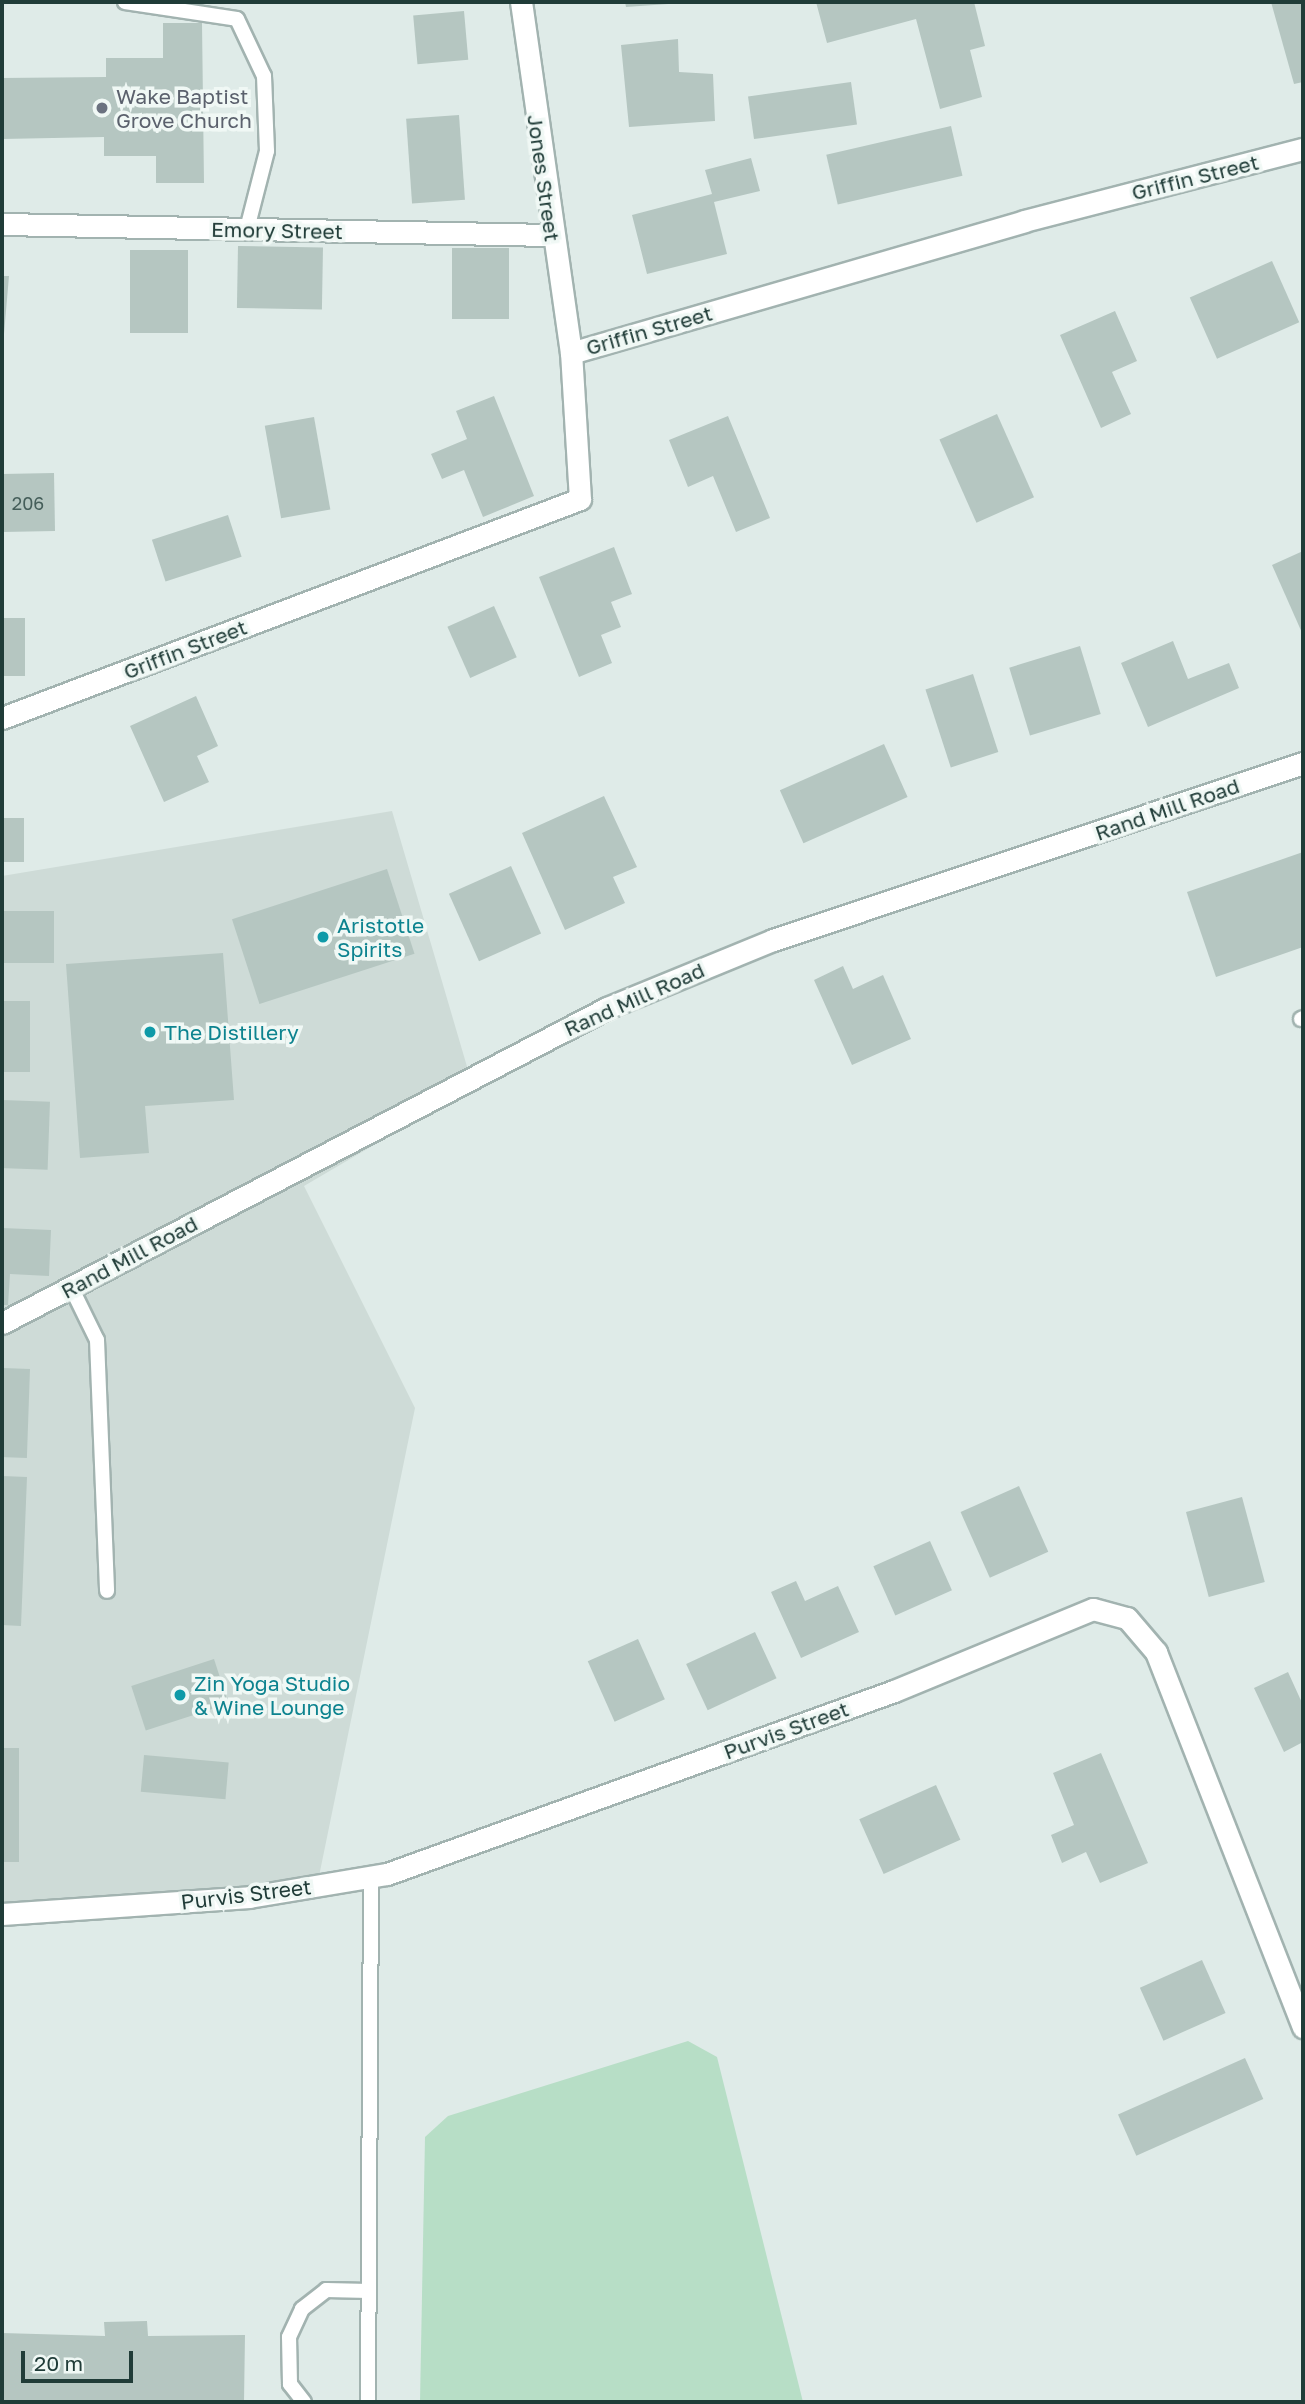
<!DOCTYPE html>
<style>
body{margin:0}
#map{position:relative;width:1305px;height:2404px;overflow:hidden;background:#dfebe8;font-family:"Golos Text",sans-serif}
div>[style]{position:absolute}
.built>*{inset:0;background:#cedbd7}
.green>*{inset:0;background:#b7dec6}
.building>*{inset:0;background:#b5c6c1;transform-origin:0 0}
.roads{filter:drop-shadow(2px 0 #a2b3b0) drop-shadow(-2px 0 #a2b3b0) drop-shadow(0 2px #a2b3b0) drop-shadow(0 -2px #a2b3b0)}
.service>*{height:14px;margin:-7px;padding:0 7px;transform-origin:7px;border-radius:7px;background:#fff}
.minor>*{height:21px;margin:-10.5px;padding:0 10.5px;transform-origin:10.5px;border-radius:10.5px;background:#fff}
.dots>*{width:19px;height:19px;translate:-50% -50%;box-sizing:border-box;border:4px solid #f0f8f5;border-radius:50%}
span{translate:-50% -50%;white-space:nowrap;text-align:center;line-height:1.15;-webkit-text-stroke:7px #f0f8f5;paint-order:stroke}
.number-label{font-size:18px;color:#455e5a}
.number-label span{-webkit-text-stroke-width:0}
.worship-label{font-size:21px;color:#5b616d}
.left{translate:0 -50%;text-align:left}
.street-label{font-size:21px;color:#203c38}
.culture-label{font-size:21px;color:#0d838f}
.frame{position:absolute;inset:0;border:4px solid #203c38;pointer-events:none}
.scale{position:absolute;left:21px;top:2351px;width:112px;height:32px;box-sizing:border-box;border:4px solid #203c38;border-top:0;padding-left:9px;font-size:21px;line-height:24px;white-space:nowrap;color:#203c38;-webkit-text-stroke:5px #f0f8f5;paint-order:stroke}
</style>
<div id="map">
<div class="built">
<i style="clip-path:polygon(392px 811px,473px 1087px,304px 1186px,415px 1408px,317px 1886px,2px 1905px,2px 876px)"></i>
</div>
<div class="green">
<i style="clip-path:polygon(688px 2041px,717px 2057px,803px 2402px,420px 2402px,425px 2137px,448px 2116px)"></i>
</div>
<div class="building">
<i style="clip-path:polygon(625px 2px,668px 2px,668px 4px,626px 7px)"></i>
<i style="clip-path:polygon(816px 2px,974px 2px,985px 46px,970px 50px,982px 97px,940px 109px,916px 19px,827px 43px)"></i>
<i style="clip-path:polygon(1271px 2px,1303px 2px,1303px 82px,1294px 84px)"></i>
<i style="left:464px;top:11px;width:49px;height:51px;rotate:85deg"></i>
<i style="clip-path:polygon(163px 23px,202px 23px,204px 183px,156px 183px,156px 156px,104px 156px,104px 137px,2px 139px,2px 78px,106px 77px,106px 58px,163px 58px)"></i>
<i style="clip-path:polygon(678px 39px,679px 72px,713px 74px,715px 121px,629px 127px,621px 45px)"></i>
<i style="left:851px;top:82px;width:43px;height:104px;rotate:82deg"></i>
<i style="left:459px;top:115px;width:85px;height:53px;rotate:86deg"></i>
<i style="left:951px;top:126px;width:51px;height:128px;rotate:77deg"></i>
<i style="clip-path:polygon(751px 158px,760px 191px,714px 202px,727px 254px,647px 274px,632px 215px,712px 194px,705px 170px)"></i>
<i style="left:238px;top:246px;width:85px;height:62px;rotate:1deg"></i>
<i style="left:452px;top:248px;width:57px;height:71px"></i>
<i style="left:130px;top:250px;width:58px;height:83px"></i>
<i style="left:1272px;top:261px;width:67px;height:90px;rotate:66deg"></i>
<i style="clip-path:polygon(2px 276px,9px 276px,4px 334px,2px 333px)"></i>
<i style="clip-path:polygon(1115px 311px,1137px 361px,1112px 372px,1131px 414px,1101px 428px,1060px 335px)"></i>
<i style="clip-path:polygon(494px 396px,534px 496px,483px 517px,464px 470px,442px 479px,431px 454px,467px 439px,456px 411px)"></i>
<i style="left:997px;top:414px;width:91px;height:63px;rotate:66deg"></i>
<i style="clip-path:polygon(728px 416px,770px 518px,736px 532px,713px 476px,688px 487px,669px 440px)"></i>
<i style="left:314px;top:417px;width:94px;height:50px;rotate:80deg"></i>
<i style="left:54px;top:473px;width:58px;height:52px;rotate:89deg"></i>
<i style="left:228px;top:515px;width:44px;height:80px;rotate:72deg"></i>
<i style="clip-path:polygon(614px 547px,632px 594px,611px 602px,621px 627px,601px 635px,612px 663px,579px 677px,539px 577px)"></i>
<i style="clip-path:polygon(1303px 551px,1303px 635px,1272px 565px)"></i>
<i style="left:494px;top:606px;width:56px;height:51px;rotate:66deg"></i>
<i style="left:2px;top:618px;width:23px;height:58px"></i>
<i style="clip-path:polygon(1173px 641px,1188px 679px,1229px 663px,1239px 688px,1148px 727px,1121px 663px)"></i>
<i style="left:1080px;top:646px;width:71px;height:74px;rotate:73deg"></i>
<i style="left:973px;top:674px;width:82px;height:50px;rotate:72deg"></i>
<i style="clip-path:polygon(196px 696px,218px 746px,197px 756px,209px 782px,164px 802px,130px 726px)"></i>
<i style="left:884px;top:744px;width:58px;height:114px;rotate:66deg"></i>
<i style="clip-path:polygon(604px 796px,637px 867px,613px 877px,625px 903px,565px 930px,522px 833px)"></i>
<i style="left:2px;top:818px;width:22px;height:44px"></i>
<i style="clip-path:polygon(1303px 852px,1303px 947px,1216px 977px,1187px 892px)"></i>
<i style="left:511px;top:866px;width:74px;height:68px;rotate:66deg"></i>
<i style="left:387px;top:869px;width:89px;height:163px;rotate:72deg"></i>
<i style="left:2px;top:911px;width:52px;height:52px"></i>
<i style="clip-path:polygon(223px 953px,234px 1100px,145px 1106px,149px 1153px,80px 1158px,66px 964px)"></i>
<i style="clip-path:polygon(843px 966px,853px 989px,883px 975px,911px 1039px,852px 1065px,814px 980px)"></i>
<i style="left:2px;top:1001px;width:28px;height:71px"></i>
<i style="left:2px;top:1100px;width:48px;height:68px;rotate:2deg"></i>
<i style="clip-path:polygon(2px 1228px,51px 1230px,49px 1276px,10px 1274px,8px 1305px,2px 1305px)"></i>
<i style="left:3px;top:1368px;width:27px;height:89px;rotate:2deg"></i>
<i style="clip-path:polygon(2px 1476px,27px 1477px,21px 1626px,2px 1625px)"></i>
<i style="left:1019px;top:1486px;width:72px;height:64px;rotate:66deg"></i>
<i style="left:1242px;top:1497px;width:88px;height:58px;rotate:75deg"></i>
<i style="left:930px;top:1541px;width:54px;height:62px;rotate:66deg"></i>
<i style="clip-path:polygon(796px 1581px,805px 1601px,838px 1586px,859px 1632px,801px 1658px,771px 1592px)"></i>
<i style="left:755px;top:1632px;width:51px;height:76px;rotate:65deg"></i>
<i style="left:638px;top:1639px;width:66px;height:55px;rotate:66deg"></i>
<i style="left:214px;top:1659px;width:47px;height:87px;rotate:72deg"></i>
<i style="clip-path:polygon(1288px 1672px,1303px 1705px,1303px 1742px,1284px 1752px,1254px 1688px)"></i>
<i style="left:2px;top:1748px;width:17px;height:114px"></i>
<i style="clip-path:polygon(1101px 1753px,1148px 1863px,1100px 1883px,1086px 1852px,1062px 1863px,1051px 1835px,1074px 1825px,1053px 1773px)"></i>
<i style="left:144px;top:1755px;width:85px;height:37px;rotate:5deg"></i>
<i style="left:936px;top:1785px;width:60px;height:84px;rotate:66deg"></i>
<i style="left:1202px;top:1960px;width:58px;height:68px;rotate:66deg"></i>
<i style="left:1245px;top:2058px;width:45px;height:139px;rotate:66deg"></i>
<i style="clip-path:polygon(147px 2321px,148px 2336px,245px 2335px,244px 2402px,2px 2402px,2px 2333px,105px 2336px,104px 2322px)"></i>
</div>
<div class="roads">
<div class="service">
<i style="left:125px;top:2px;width:113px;rotate:8.6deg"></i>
<i style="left:237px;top:19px;width:63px;rotate:64.7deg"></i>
<i style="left:264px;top:76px;width:75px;rotate:87.7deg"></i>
<i style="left:267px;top:151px;width:81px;rotate:104.4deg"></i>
<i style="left:1301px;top:1019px;width:2px;rotate:-27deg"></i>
<i style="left:71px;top:1287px;width:59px;rotate:63.9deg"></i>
<i style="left:97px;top:1340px;width:251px;rotate:87.7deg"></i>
<i style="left:304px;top:2402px;width:23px;rotate:-128deg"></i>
<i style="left:290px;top:2384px;width:47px;rotate:-91.2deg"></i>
<i style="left:289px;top:2337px;width:31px;rotate:-65deg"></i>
<i style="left:302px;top:2309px;width:31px;rotate:-38deg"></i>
<i style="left:326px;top:2290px;width:43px;rotate:1.3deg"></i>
<i style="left:368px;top:2402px;width:525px;rotate:-89.67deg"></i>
</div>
<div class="minor">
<i style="left:2px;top:224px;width:550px;rotate:1.15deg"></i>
<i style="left:571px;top:353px;width:472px;rotate:-16.2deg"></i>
<i style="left:1024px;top:221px;width:288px;rotate:-14.5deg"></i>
<i style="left:2px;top:718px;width:618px;rotate:-20.75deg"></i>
<i style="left:580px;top:499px;width:146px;rotate:-93.5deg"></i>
<i style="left:571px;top:353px;width:355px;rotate:-98.1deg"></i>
<i style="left:2px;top:1323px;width:682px;rotate:-27.5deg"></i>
<i style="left:607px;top:1008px;width:179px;rotate:-22.3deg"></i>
<i style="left:773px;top:940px;width:559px;rotate:-18.47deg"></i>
<i style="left:2px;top:1914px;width:248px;rotate:-3.9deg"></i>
<i style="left:249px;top:1897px;width:140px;rotate:-9.5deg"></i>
<i style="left:387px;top:1874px;width:539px;rotate:-19.85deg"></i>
<i style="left:894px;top:1691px;width:215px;rotate:-22.4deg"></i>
<i style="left:1093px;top:1609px;width:35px;rotate:15deg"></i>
<i style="left:1127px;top:1618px;width:45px;rotate:49.5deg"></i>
<i style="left:1156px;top:1652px;width:403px;rotate:68.6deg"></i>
</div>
</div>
<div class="dots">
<i style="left:102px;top:108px;background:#6b7280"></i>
<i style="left:323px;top:937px;background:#0f9aa8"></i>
<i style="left:150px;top:1032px;background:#0f9aa8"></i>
<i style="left:180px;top:1695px;background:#0f9aa8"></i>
</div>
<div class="number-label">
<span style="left:28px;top:503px">206</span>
</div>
<div class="worship-label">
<span class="left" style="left:116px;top:108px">Wake Baptist<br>Grove Church</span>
</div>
<div class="street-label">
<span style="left:1195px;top:177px;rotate:-14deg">Griffin Street</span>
<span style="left:544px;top:178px;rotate:82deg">Jones Street</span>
<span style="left:277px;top:230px;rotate:1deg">Emory Street</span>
<span style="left:649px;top:330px;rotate:-16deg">Griffin Street</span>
<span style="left:185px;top:649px;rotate:-21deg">Griffin Street</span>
<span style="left:1167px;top:809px;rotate:-19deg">Rand Mill Road</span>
<span style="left:634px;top:999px;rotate:-24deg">Rand Mill Road</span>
<span style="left:129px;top:1257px;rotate:-28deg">Rand Mill Road</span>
<span style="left:786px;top:1730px;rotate:-20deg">Purvis Street</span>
<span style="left:246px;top:1894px;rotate:-7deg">Purvis Street</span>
</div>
<div class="culture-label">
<span class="left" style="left:337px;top:937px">Aristotle<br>Spirits</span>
<span class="left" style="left:164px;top:1032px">The Distillery</span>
<span class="left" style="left:194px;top:1695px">Zin Yoga Studio<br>&amp; Wine Lounge</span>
</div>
<div class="frame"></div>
<div class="scale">20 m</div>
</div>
